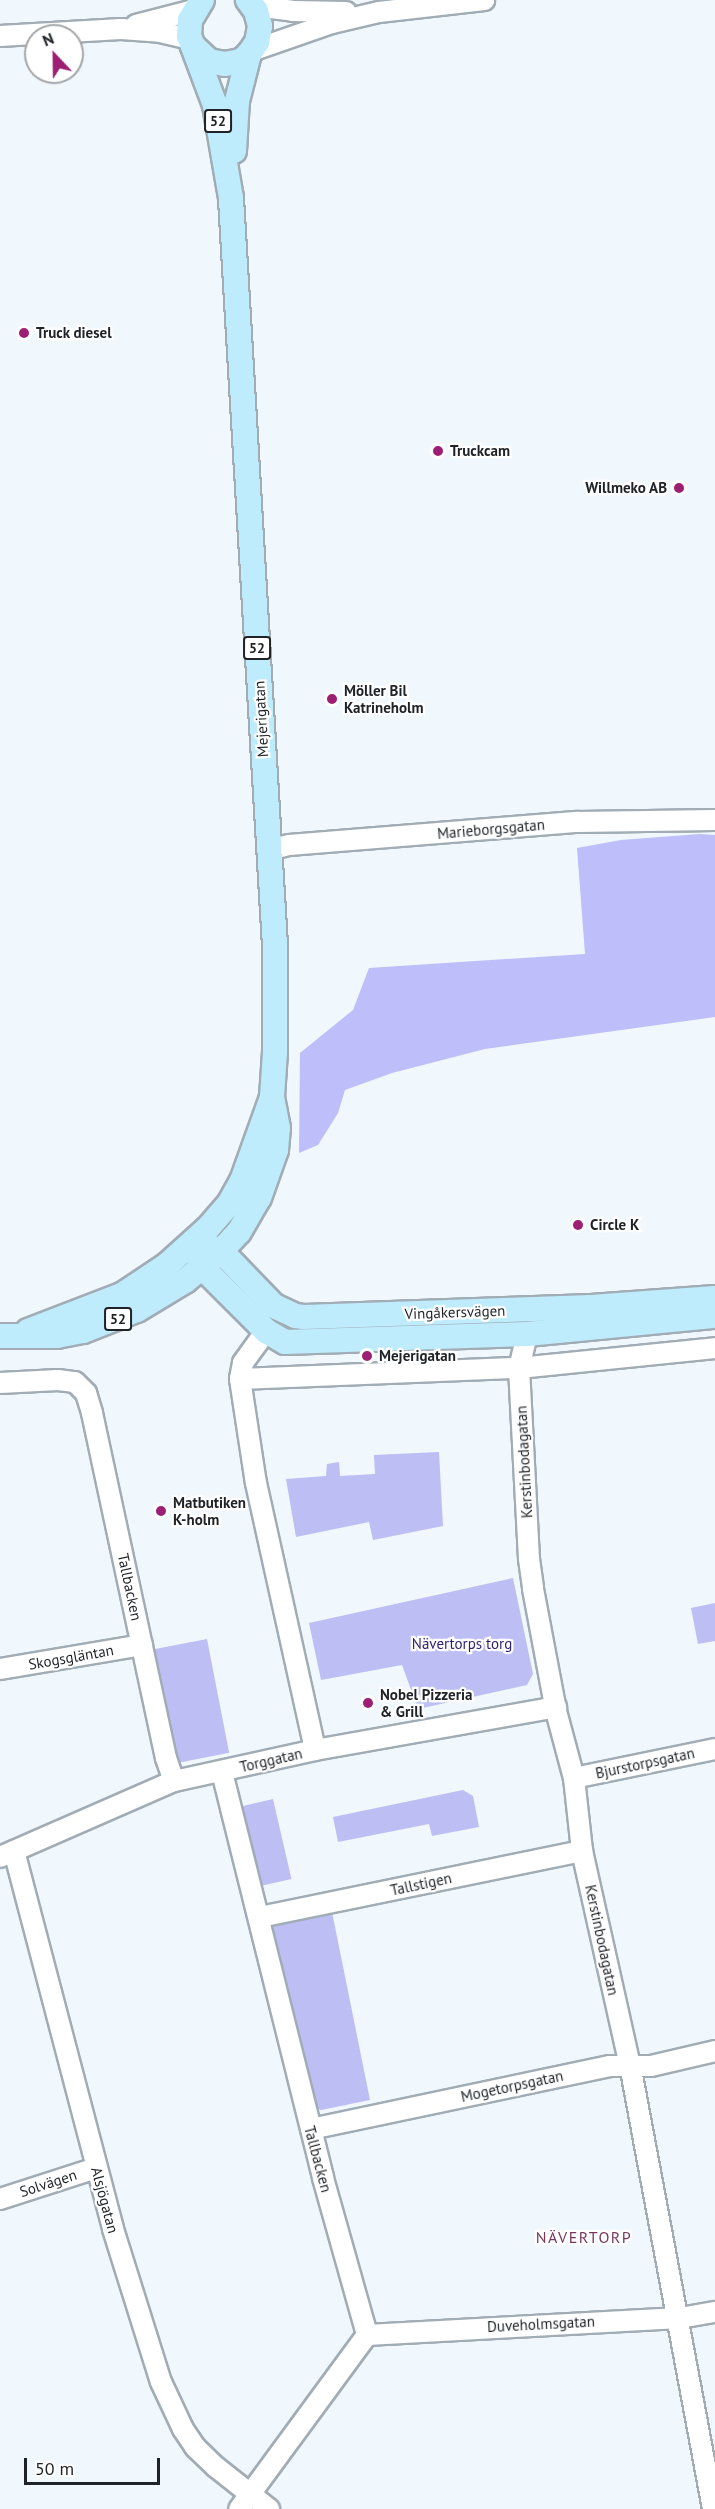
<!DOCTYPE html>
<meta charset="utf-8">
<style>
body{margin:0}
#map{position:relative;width:715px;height:2509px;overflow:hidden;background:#f0f7fd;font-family:"PT Sans",sans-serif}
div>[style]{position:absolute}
.green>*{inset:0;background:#bdbef3;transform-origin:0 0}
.forest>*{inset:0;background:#bdbefa}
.roads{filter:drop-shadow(2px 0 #a1acb5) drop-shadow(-2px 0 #a1acb5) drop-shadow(0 2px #a1acb5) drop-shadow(0 -2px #a1acb5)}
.minor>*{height:20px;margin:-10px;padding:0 10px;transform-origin:10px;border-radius:10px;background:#fff}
.major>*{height:24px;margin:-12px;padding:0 12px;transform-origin:12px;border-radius:12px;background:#beecfd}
.dots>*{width:16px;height:16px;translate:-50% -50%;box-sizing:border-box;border:3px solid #fff;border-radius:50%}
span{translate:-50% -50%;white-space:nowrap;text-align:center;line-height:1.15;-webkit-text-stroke:4.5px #fff;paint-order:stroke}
.shield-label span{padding:2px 4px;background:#fff;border:2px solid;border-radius:4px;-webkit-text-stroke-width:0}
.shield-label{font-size:14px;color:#1f2327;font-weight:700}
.poi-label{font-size:15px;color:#1f2327;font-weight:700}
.left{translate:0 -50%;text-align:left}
.right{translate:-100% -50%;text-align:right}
.street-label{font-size:15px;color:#1f2327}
.park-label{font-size:15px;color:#2e1e72}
.neighbourhood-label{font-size:16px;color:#77385e;letter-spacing:1.5px}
.north{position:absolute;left:24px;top:24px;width:60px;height:60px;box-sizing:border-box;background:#fff;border:2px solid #a5a7a9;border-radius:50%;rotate:338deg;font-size:16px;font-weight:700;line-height:24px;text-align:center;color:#1f2327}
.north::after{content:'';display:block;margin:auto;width:21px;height:27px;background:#9d1f74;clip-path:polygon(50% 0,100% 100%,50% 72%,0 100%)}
.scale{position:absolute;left:24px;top:2458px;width:136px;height:27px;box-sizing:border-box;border:3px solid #1f2327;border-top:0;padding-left:8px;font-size:18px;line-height:21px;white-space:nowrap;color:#1f2327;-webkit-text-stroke:4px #fff;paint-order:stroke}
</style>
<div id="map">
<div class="green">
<i style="clip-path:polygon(439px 1452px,443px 1526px,373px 1540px,369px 1522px,296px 1537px,286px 1479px,326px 1476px,327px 1464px,339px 1462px,340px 1476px,375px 1474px,374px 1455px)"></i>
<i style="clip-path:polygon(513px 1578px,533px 1674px,527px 1685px,418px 1709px,402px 1665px,321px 1680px,309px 1623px)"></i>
<i style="clip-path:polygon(715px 1603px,715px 1641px,698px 1644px,691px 1608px)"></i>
<i style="left:207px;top:1639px;width:116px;height:58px;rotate:79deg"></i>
<i style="clip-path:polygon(463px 1790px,473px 1796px,479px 1827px,432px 1836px,429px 1824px,338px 1842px,333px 1817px)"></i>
<i style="left:273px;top:1799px;width:82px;height:32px;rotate:77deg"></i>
<i style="clip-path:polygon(332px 1912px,370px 2100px,321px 2110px,310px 2106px,270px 1933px,276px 1923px)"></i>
</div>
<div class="forest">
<i style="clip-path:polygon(700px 834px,715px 835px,715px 1017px,485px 1049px,392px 1073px,345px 1090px,338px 1113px,318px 1145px,299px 1153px,300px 1053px,353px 1010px,369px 968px,585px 954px,577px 848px,621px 840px)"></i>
</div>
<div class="roads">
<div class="minor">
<i style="left:254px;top:6px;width:38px;rotate:7deg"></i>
<i style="left:292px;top:11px;width:54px;rotate:1.1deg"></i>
<i style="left:136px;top:25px;width:60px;rotate:-14.5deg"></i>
<i style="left:0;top:36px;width:121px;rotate:-3.3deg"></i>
<i style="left:121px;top:29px;width:39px;rotate:4deg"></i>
<i style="left:160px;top:32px;width:32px;rotate:13deg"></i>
<i style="left:251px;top:51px;width:86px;rotate:-19.1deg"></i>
<i style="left:332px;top:23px;width:48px;rotate:-13.2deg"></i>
<i style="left:379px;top:12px;width:106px;rotate:-6.5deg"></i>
<i style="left:269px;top:850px;width:21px;rotate:-14deg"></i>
<i style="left:289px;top:845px;width:290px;rotate:-4.6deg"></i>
<i style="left:578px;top:822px;width:137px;rotate:-0.8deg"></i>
<i style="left:266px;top:1331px;width:39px;rotate:126deg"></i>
<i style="left:243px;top:1363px;width:16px;rotate:101deg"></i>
<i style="left:240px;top:1379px;width:105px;rotate:81.3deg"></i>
<i style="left:256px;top:1483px;width:273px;rotate:77.5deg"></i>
<i style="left:527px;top:1334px;width:35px;rotate:103deg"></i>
<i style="left:519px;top:1368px;width:191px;rotate:87deg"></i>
<i style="left:529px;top:1559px;width:30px;rotate:82deg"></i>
<i style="left:533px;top:1589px;width:124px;rotate:79.3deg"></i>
<i style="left:556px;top:1711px;width:69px;rotate:75deg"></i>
<i style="left:574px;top:1778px;width:73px;rotate:83.7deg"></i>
<i style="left:582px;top:1851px;width:219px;rotate:77.4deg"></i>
<i style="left:630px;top:2065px;width:452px;rotate:79.4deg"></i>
<i style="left:240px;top:1379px;width:279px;rotate:-2.3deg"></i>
<i style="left:519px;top:1368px;width:197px;rotate:-5.8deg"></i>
<i style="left:0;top:1383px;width:58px;rotate:-3deg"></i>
<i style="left:58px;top:1380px;width:17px;rotate:7deg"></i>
<i style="left:75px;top:1382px;width:16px;rotate:45deg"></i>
<i style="left:86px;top:1393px;width:21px;rotate:73deg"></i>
<i style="left:92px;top:1413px;width:353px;rotate:77.9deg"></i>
<i style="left:166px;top:1758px;width:24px;rotate:71deg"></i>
<i style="left:0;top:1669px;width:144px;rotate:-9.6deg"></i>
<i style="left:222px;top:1772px;width:418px;rotate:76deg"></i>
<i style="left:323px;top:2178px;width:163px;rotate:74.3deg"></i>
<i style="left:367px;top:2335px;width:216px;rotate:126.3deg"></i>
<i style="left:574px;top:1778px;width:144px;rotate:-11.6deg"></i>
<i style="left:14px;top:1851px;width:391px;rotate:75.3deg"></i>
<i style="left:113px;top:2229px;width:160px;rotate:72.6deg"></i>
<i style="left:161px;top:2382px;width:52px;rotate:64.9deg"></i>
<i style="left:183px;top:2429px;width:22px;rotate:56deg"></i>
<i style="left:195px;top:2447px;width:29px;rotate:44deg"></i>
<i style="left:216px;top:2467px;width:68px;rotate:38.4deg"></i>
<i style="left:0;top:1857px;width:190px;rotate:-23.6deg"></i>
<i style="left:174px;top:1781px;width:144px;rotate:-12.4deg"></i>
<i style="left:315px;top:1750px;width:245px;rotate:-10.1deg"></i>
<i style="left:260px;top:1917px;width:329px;rotate:-11.6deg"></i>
<i style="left:311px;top:2129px;width:306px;rotate:-11.9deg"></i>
<i style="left:610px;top:2066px;width:41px"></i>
<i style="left:651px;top:2066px;width:66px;rotate:-13.2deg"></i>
<i style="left:0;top:2199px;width:101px;rotate:-17.9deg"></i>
<i style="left:367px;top:2335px;width:313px;rotate:-3.1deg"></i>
<i style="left:680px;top:2318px;width:36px;rotate:-10deg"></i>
</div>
<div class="major">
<i style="left:193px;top:46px;width:22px;rotate:43deg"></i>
<i style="left:209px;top:61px;width:16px;rotate:11deg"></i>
<i style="left:225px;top:64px;width:16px;rotate:-11deg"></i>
<i style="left:241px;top:61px;width:11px;rotate:-41deg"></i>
<i style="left:249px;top:54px;width:14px;rotate:-56deg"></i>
<i style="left:257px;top:42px;width:16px;rotate:-79deg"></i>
<i style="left:260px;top:26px;width:16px;rotate:-105deg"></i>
<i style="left:256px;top:11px;width:14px;rotate:-126deg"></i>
<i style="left:234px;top:151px;width:50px;rotate:-86.6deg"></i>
<i style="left:237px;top:101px;width:49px;rotate:-75.7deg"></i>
<i style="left:193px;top:1242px;width:27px;rotate:70deg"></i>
<i style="left:202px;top:1267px;width:91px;rotate:45deg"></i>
<i style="left:266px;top:1331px;width:22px;rotate:30deg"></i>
<i style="left:285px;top:1342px;width:242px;rotate:-1.9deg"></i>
<i style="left:527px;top:1334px;width:189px;rotate:-5.5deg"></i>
<i style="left:207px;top:1246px;width:15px;rotate:20deg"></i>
<i style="left:221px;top:1251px;width:76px;rotate:46.1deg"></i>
<i style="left:274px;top:1306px;width:23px;rotate:25deg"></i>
<i style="left:295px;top:1316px;width:9px;rotate:6deg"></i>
<i style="left:304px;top:1317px;width:287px;rotate:-2deg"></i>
<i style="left:591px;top:1307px;width:124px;rotate:-4.2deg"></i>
<i style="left:28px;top:1331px;width:101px;rotate:-21deg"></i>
<i style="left:122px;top:1295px;width:54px;rotate:-33.7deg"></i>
<i style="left:167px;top:1265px;width:55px;rotate:-42.1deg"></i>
<i style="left:208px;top:1228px;width:32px;rotate:-49deg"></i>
<i style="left:229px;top:1204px;width:26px;rotate:-61deg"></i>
<i style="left:242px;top:1181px;width:89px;rotate:-70.3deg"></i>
<i style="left:0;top:1336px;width:57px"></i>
<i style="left:57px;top:1336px;width:26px;rotate:-11deg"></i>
<i style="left:83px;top:1331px;width:58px;rotate:-21.3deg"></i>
<i style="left:137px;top:1310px;width:56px;rotate:-31.1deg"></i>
<i style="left:185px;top:1281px;width:47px;rotate:-39.8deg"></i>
<i style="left:221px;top:1251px;width:26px;rotate:-47deg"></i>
<i style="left:239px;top:1232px;width:39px;rotate:-60deg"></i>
<i style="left:259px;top:1198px;width:51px;rotate:-70.5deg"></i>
<i style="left:276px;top:1150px;width:22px;rotate:-85deg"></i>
<i style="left:278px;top:1128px;width:32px;rotate:-101deg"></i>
<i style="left:272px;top:1097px;width:45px;rotate:-86.2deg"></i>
<i style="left:275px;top:1052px;width:106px;rotate:-90deg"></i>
<i style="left:275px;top:946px;width:749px;rotate:-93.37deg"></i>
<i style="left:231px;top:198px;width:94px;rotate:-99.8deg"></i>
<i style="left:215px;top:105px;width:74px;rotate:-110.6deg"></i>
<i style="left:189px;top:36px;width:16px;rotate:-86deg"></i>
<i style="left:190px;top:20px;width:23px;rotate:-59deg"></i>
</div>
</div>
<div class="dots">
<i style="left:24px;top:333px;background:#9d1f74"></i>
<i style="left:438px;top:451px;background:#9d1f74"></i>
<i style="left:679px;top:488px;background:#9d1f74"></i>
<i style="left:332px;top:699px;background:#9d1f74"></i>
<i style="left:578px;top:1225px;background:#9d1f74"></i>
<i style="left:367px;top:1356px;background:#9d1f74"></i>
<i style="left:161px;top:1511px;background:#9d1f74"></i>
<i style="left:368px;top:1703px;background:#9d1f74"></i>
</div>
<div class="shield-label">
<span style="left:218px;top:121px">52</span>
<span style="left:257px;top:648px">52</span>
<span style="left:118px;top:1319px">52</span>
</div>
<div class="poi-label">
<span class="left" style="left:36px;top:333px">Truck diesel</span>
<span class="left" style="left:450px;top:451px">Truckcam</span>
<span class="right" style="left:667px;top:488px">Willmeko AB</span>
<span class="left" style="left:344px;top:699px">Möller Bil<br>Katrineholm</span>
<span class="left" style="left:590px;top:1225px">Circle K</span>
<span class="left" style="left:379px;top:1356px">Mejerigatan</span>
<span class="left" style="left:173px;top:1511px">Matbutiken<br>K-holm</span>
<span class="left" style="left:380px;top:1703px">Nobel Pizzeria<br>&amp; Grill</span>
</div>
<div class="street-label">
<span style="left:261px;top:719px;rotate:-93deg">Mejerigatan</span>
<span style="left:491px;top:829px;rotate:-5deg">Marieborgsgatan</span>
<span style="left:455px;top:1312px;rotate:-2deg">Vingåkersvägen</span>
<span style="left:524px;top:1462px;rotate:-93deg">Kerstinbodagatan</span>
<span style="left:130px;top:1587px;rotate:78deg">Tallbacken</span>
<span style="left:71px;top:1657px;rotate:-10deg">Skogsgläntan</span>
<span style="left:271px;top:1760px;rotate:-13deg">Torggatan</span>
<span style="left:645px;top:1763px;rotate:-12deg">Bjurstorpsgatan</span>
<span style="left:421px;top:1884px;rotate:-12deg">Tallstigen</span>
<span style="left:602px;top:1940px;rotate:78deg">Kerstinbodagatan</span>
<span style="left:512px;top:2086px;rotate:-12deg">Mogetorpsgatan</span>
<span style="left:318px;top:2159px;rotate:75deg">Tallbacken</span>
<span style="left:48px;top:2183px;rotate:-18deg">Solvägen</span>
<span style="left:105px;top:2200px;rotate:75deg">Alsjögatan</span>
<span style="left:541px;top:2324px;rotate:-3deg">Duveholmsgatan</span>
</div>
<div class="park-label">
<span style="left:462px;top:1644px">Nävertorps torg</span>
</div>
<div class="neighbourhood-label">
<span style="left:584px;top:2237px">NÄVERTORP</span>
</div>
<div class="north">N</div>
<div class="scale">50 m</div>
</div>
